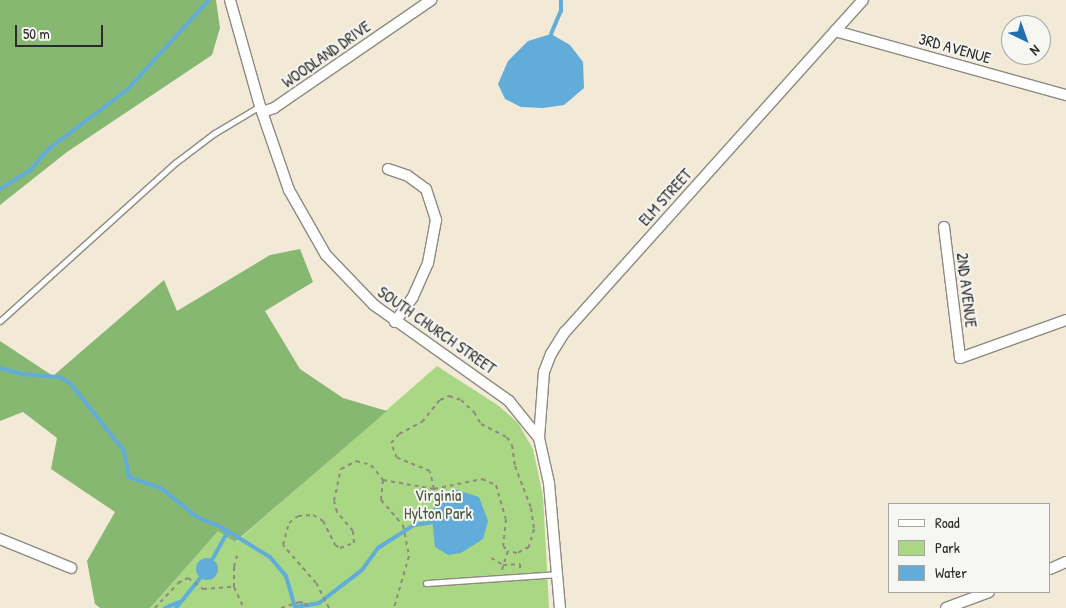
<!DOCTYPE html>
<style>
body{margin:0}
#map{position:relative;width:1066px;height:608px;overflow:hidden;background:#f2ead7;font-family:"Patrick Hand",sans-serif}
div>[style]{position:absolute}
.green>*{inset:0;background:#aad784}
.forest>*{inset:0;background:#87b872}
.water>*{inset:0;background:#61acd9}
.round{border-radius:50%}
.stream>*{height:4px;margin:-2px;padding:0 2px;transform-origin:2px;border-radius:2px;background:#61acd9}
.path>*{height:2px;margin-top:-1px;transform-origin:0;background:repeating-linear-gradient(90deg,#8e8a81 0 4px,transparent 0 8px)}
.roads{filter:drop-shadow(1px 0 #8e8a81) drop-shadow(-1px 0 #8e8a81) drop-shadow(0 1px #8e8a81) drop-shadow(0 -1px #8e8a81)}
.service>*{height:5px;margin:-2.5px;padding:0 2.5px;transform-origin:2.5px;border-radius:2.5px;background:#fff}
.minor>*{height:10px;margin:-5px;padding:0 5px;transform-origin:5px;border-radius:5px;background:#fff}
span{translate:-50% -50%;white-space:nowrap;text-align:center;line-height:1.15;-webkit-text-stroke:4px #f6f6f2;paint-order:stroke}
.street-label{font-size:16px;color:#2b2b2b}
.park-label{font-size:16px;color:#4b5641}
.legend{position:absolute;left:888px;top:503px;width:162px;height:90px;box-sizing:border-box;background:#f6f6f2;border:1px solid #a5a5a2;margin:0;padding:6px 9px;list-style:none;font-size:15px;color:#2b2b2b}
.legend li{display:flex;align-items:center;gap:10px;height:25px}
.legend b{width:25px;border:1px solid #a5a5a2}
.north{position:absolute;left:1001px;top:15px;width:50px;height:50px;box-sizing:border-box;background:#f6f6f2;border:1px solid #a5a5a2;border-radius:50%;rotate:138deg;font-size:14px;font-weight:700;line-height:20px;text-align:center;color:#2b2b2b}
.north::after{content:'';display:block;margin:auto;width:18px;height:22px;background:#1f6fb2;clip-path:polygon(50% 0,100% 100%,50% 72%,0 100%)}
.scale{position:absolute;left:15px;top:25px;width:88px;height:22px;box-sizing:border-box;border:2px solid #2b2b2b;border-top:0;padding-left:6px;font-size:15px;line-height:18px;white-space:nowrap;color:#2b2b2b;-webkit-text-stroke:4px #f6f6f2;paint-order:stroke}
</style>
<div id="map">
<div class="green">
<i style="clip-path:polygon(437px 366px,499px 406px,518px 423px,533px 449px,543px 496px,549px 608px,150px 608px,218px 530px,236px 542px)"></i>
</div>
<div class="forest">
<i style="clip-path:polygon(0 0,216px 0,220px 28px,212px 55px,67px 152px,0 205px)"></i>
<i style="clip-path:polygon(300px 249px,313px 282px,265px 311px,300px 369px,343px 398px,387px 411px,235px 542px,218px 531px,150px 608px,100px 608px,95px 604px,87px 561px,115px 512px,51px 469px,57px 438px,23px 412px,0 421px,0 341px,53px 376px,164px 280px,177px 311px,270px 255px)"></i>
</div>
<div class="water">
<i style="clip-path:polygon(551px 34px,570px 45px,583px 62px,584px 88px,564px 105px,543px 108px,521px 107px,505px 99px,498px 84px,508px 61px,528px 41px)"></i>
<i style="clip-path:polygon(454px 489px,479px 497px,488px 521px,483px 539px,461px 553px,448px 555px,435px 547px,432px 518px,435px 500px)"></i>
<i class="round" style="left:196px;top:558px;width:22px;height:22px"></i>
</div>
<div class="stream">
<i style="left:551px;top:34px;width:25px;rotate:-67deg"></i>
<i style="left:561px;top:11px;width:11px;rotate:-90deg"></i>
<i style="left:0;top:189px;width:36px;rotate:-32deg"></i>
<i style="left:30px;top:170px;width:30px;rotate:-48deg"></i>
<i style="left:50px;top:148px;width:96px;rotate:-37deg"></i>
<i style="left:127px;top:90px;width:122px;rotate:-47.7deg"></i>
<i style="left:0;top:368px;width:23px;rotate:15deg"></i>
<i style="left:22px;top:374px;width:38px;rotate:5deg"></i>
<i style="left:60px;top:377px;width:13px;rotate:32deg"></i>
<i style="left:71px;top:384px;width:85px;rotate:51.7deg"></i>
<i style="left:124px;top:451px;width:26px;rotate:79deg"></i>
<i style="left:129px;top:477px;width:34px;rotate:19deg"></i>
<i style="left:161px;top:488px;width:46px;rotate:38.9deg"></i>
<i style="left:197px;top:517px;width:26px;rotate:23deg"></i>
<i style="left:221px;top:527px;width:57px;rotate:31.5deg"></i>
<i style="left:270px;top:557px;width:25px;rotate:50deg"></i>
<i style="left:286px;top:576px;width:33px;rotate:74deg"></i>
<i style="left:212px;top:560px;width:33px;rotate:-61deg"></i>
<i style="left:295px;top:607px;width:24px;rotate:-9deg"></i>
<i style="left:319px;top:603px;width:54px;rotate:-37.5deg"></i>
<i style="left:362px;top:570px;width:27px;rotate:-54deg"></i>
<i style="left:378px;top:548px;width:43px;rotate:-32.6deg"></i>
<i style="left:414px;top:525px;width:18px;rotate:-9deg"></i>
<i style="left:165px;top:608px;width:15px;rotate:-23deg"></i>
<i style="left:176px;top:608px;width:38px;rotate:-51deg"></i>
</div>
<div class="path">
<i style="left:383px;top:480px;width:20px;rotate:96deg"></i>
<i style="left:381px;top:500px;width:33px;rotate:49deg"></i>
<i style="left:403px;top:525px;width:32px;rotate:79deg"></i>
<i style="left:409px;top:556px;width:54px;rotate:106.1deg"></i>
<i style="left:434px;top:489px;width:49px;rotate:-11.8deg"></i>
<i style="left:482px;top:479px;width:15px;rotate:23deg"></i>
<i style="left:496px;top:485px;width:35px;rotate:74deg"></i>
<i style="left:506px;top:519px;width:27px;rotate:96deg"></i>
<i style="left:503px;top:546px;width:7px;rotate:45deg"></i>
<i style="left:508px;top:551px;width:20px;rotate:108deg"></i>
<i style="left:491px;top:558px;width:14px;rotate:30deg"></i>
<i style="left:503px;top:565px;width:17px;rotate:-3deg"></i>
<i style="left:520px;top:564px;width:4px;rotate:90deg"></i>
<i style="left:234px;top:587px;width:20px;rotate:-90deg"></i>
<i style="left:234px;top:567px;width:16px;rotate:-75deg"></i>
<i style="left:155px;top:608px;width:34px;rotate:-47deg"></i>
<i style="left:178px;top:583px;width:11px;rotate:-27deg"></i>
<i style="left:188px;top:578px;width:19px;rotate:36deg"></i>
<i style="left:203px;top:589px;width:31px;rotate:-4deg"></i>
<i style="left:234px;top:587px;width:23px;rotate:65deg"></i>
<i style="left:281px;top:608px;width:19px;rotate:-18deg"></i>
<i style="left:299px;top:602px;width:6px;rotate:9deg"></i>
<i style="left:305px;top:603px;width:6px;rotate:51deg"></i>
<i style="left:329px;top:608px;width:28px;rotate:-117deg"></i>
<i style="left:316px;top:583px;width:50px;rotate:-131deg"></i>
<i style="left:283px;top:545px;width:23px;rotate:-75deg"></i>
<i style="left:289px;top:523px;width:11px;rotate:-38deg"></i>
<i style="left:298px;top:516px;width:15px;rotate:-4deg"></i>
<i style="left:313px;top:515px;width:12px;rotate:31deg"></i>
<i style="left:323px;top:521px;width:27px;rotate:63deg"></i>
<i style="left:335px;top:545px;width:6px;rotate:31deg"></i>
<i style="left:340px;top:548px;width:15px;rotate:-20deg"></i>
<i style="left:354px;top:543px;width:12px;rotate:-95deg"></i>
<i style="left:353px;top:531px;width:25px;rotate:-130deg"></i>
<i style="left:337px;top:512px;width:11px;rotate:-105deg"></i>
<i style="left:334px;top:501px;width:33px;rotate:-78deg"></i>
<i style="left:341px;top:469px;width:17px;rotate:-28deg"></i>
<i style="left:356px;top:461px;width:16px;rotate:15deg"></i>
<i style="left:371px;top:465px;width:19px;rotate:51deg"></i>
<i style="left:383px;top:480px;width:52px;rotate:10deg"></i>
<i style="left:434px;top:489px;width:18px;rotate:-103deg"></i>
<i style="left:430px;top:471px;width:35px;rotate:-158deg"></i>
<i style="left:397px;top:458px;width:16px;rotate:-112deg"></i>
<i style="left:391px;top:443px;width:12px;rotate:-48deg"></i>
<i style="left:399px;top:434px;width:26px;rotate:-28deg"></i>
<i style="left:422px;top:422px;width:28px;rotate:-51deg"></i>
<i style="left:440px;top:400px;width:10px;rotate:-24deg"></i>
<i style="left:449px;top:396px;width:13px;rotate:18deg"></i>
<i style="left:461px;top:400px;width:18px;rotate:43deg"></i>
<i style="left:474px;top:412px;width:14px;rotate:60deg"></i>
<i style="left:481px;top:424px;width:29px;rotate:27deg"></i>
<i style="left:507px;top:437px;width:9px;rotate:58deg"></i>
<i style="left:512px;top:445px;width:21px;rotate:82deg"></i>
<i style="left:515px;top:466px;width:45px;rotate:69.1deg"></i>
<i style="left:531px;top:508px;width:21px;rotate:82deg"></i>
<i style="left:534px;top:529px;width:19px;rotate:106deg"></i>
<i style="left:529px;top:547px;width:13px;rotate:153deg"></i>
<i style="left:517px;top:553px;width:9px;rotate:-167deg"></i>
</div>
<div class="roads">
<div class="service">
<i style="left:0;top:321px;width:236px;rotate:-42.1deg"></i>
<i style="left:175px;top:163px;width:48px;rotate:-37.3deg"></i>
<i style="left:213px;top:134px;width:55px;rotate:-30.8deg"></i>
<i style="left:426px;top:583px;width:131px;rotate:-3.9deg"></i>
</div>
<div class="minor">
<i style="left:230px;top:0;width:110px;rotate:74.2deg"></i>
<i style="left:260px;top:106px;width:89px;rotate:71deg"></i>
<i style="left:289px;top:190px;width:75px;rotate:60.4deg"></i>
<i style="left:326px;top:255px;width:69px;rotate:46.2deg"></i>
<i style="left:374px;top:305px;width:166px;rotate:35.4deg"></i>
<i style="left:509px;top:401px;width:48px;rotate:51deg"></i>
<i style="left:539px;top:438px;width:46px;rotate:77.5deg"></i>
<i style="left:549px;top:483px;width:125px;rotate:85deg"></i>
<i style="left:835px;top:31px;width:240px;rotate:15.5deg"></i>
<i style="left:262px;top:112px;width:13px;rotate:-18deg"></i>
<i style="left:274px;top:108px;width:191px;rotate:-34.5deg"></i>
<i style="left:388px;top:169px;width:21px;rotate:19deg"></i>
<i style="left:408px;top:176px;width:22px;rotate:36deg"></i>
<i style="left:426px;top:189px;width:33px;rotate:72deg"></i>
<i style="left:436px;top:220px;width:44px;rotate:100.5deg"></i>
<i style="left:428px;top:263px;width:37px;rotate:114deg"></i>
<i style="left:413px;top:297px;width:31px;rotate:126deg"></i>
<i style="left:944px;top:227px;width:132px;rotate:83deg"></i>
<i style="left:960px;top:358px;width:113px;rotate:-19.7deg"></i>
<i style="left:539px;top:438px;width:66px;rotate:-85.7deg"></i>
<i style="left:544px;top:372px;width:19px;rotate:-69deg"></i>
<i style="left:551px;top:354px;width:26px;rotate:-58deg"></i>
<i style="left:565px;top:332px;width:446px;rotate:-48.1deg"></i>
<i style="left:0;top:539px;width:77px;rotate:22.2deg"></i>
<i style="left:1050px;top:569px;width:17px;rotate:-24deg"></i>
<i style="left:946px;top:608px;width:46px;rotate:-20.4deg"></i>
</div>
</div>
<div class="street-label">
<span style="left:955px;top:48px;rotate:16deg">3RD AVENUE</span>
<span style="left:326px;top:54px;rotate:-35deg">WOODLAND DRIVE</span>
<span style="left:665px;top:197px;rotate:-48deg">ELM STREET</span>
<span style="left:967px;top:290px;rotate:83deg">2ND AVENUE</span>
<span style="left:437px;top:330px;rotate:35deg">SOUTH CHURCH STREET</span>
</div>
<div class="park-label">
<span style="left:438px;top:504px">Virginia<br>Hylton Park</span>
</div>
<ul class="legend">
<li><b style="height:6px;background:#fff"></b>Road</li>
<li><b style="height:14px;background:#aad784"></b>Park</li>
<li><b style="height:14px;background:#61acd9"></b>Water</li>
</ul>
<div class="north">N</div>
<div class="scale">50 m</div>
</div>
